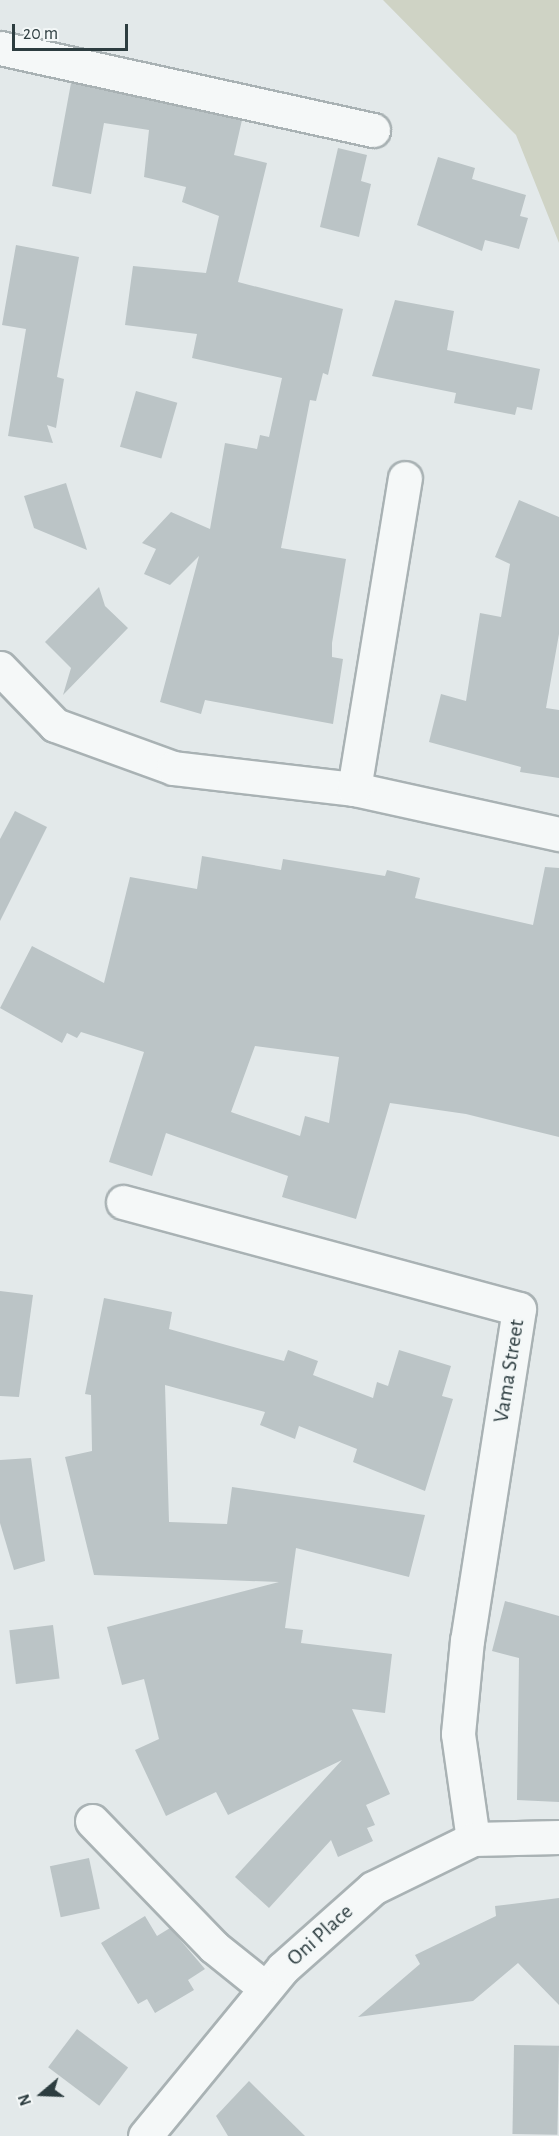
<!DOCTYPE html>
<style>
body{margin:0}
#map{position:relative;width:559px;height:2136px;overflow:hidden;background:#e3e9ea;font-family:"Alegreya Sans",sans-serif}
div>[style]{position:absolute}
.green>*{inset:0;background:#cfd3c5}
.building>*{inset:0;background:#bbc4c6;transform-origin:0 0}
.roads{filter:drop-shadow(2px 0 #a9b2b4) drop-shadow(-2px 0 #a9b2b4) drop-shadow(0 2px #a9b2b4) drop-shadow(0 -2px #a9b2b4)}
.minor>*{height:33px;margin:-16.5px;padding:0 16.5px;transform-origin:16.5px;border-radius:16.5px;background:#f5f8f8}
span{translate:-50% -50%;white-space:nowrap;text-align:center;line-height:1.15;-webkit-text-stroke:4.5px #f3f7f7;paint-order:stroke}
.street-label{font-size:22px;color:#2d3d40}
.north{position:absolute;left:12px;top:2064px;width:60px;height:60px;-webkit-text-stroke:4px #f3f7f7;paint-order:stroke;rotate:251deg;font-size:16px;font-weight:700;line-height:24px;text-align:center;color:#2d3d40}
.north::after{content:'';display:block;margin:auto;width:21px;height:27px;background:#2d3d40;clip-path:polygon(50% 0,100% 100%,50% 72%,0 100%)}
.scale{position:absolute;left:12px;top:24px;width:116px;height:27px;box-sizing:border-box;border:3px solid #2d3d40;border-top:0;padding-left:8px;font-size:18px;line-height:21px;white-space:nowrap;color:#2d3d40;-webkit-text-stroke:4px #f3f7f7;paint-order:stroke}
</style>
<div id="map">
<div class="green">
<i style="clip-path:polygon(383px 0,559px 0,559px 243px,516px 135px)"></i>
</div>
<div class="building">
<i style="clip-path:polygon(71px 83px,242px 120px,234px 155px,267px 163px,238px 282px,343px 309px,328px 375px,323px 373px,316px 401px,310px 400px,281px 548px,346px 559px,332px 643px,332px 657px,343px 659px,333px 724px,205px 700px,201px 714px,160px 702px,199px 556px,170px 585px,144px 574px,156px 549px,142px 543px,171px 512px,210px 529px,225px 443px,257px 449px,260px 435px,269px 437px,282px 378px,192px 358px,197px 334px,125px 325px,133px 266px,206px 273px,219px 216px,182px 202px,186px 187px,144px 177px,149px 130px,104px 123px,91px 194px,52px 186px)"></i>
<i style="clip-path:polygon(338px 148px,367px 155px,361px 181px,371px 184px,359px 237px,320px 227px)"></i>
<i style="clip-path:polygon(438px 157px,475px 168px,472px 179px,526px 195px,520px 216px,528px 218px,519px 249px,485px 240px,482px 251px,417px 225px)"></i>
<i style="clip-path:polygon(16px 245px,79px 257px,57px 377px,64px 379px,56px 428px,47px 425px,53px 443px,8px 436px,26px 329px,2px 325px)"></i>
<i style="clip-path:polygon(395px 300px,454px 311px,447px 350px,540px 369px,532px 410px,517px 407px,515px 415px,454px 403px,456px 393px,372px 376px)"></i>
<i style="left:136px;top:391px;width:43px;height:58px;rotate:16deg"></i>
<i style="clip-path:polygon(66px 483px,87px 550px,34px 528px,24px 496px)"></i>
<i style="clip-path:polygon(519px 500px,559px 517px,559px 634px,546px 708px,559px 710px,559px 778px,520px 772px,521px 767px,429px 742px,441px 694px,466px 701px,480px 613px,501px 617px,510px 564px,495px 557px)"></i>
<i style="clip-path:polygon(99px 587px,105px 606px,128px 628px,63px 695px,71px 668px,45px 642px)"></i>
<i style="clip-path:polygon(15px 811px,47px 827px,0 921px,0 839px)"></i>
<i style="clip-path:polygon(evenodd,202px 856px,281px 870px,283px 859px,385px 876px,387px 870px,420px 878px,415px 898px,533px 925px,545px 867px,559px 868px,559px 1137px,466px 1114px,390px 1103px,356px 1219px,282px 1197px,288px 1176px,166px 1133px,152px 1176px,109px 1162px,144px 1052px,81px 1032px,77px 1038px,67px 1033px,62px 1043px,0 1008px,32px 946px,104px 983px,130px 877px,197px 889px,202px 856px,255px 1046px,339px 1057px,329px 1123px,305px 1116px,300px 1136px,231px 1112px,255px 1046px)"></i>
<i style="clip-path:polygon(0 1291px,33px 1295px,19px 1397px,0 1396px)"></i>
<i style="clip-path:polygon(104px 1298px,172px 1312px,169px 1329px,284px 1361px,288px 1350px,318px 1361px,313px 1375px,373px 1398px,377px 1382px,388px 1386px,399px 1350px,451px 1366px,442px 1396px,453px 1399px,425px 1491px,353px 1462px,357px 1449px,299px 1426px,295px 1439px,260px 1425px,265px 1412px,165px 1385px,169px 1522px,227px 1524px,232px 1487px,425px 1515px,409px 1577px,296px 1548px,285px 1628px,303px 1630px,301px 1643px,392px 1654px,385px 1713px,352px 1709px,390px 1794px,366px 1805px,375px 1825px,367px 1828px,373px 1841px,338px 1857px,331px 1840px,269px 1908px,235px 1877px,342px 1760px,228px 1815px,216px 1792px,166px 1816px,135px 1750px,159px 1739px,144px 1679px,122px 1685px,107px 1627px,279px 1582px,94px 1575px,65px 1457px,92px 1451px,91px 1395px,85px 1394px)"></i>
<i style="clip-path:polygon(31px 1458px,45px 1561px,14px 1570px,0 1523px,0 1460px)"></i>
<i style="clip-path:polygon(505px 1601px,559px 1616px,559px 1802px,517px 1800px,519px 1658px,492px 1651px)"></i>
<i style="left:53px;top:1625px;width:54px;height:44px;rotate:83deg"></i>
<i style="left:89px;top:1858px;width:52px;height:40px;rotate:78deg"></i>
<i style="clip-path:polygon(559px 1898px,559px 2005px,518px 1963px,473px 2001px,358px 2017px,420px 1964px,415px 1955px,496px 1916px,495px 1906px)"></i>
<i style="clip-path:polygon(145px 1916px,157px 1936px,170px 1928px,205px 1969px,188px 1980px,194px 1990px,155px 2013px,147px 1999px,138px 2004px,101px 1943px)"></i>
<i style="left:77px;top:2029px;width:64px;height:48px;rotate:37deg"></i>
<i style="left:514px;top:2045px;width:45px;height:89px;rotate:1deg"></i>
<i style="clip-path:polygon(249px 2081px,305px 2136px,228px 2136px,216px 2116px)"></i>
</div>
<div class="roads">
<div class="minor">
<i style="left:0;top:48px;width:382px;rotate:12.4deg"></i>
<i style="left:0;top:668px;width:79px;rotate:46deg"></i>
<i style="left:55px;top:725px;width:126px;rotate:20deg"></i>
<i style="left:173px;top:768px;width:182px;rotate:6.6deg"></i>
<i style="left:354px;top:789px;width:210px;rotate:12.4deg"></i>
<i style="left:354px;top:789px;width:315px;rotate:-80.7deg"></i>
<i style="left:123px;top:1202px;width:410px;rotate:15.1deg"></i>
<i style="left:519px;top:1309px;width:335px;rotate:98.9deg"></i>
<i style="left:467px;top:1640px;width:94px;rotate:95.5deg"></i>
<i style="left:458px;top:1734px;width:106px;rotate:81.9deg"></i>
<i style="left:92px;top:1821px;width:175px;rotate:45.9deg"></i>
<i style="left:214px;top:1947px;width:65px;rotate:38.8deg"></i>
<i style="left:145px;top:2136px;width:217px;rotate:-50.6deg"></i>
<i style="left:283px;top:1968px;width:120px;rotate:-41.6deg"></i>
<i style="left:373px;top:1888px;width:111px;rotate:-26.1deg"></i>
<i style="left:473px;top:1839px;width:86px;rotate:-1.3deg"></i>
</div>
</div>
<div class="street-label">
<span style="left:509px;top:1371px;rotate:-81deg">Vama Street</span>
<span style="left:320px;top:1935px;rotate:-42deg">Oni Place</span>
</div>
<div class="north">N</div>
<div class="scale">20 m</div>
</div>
